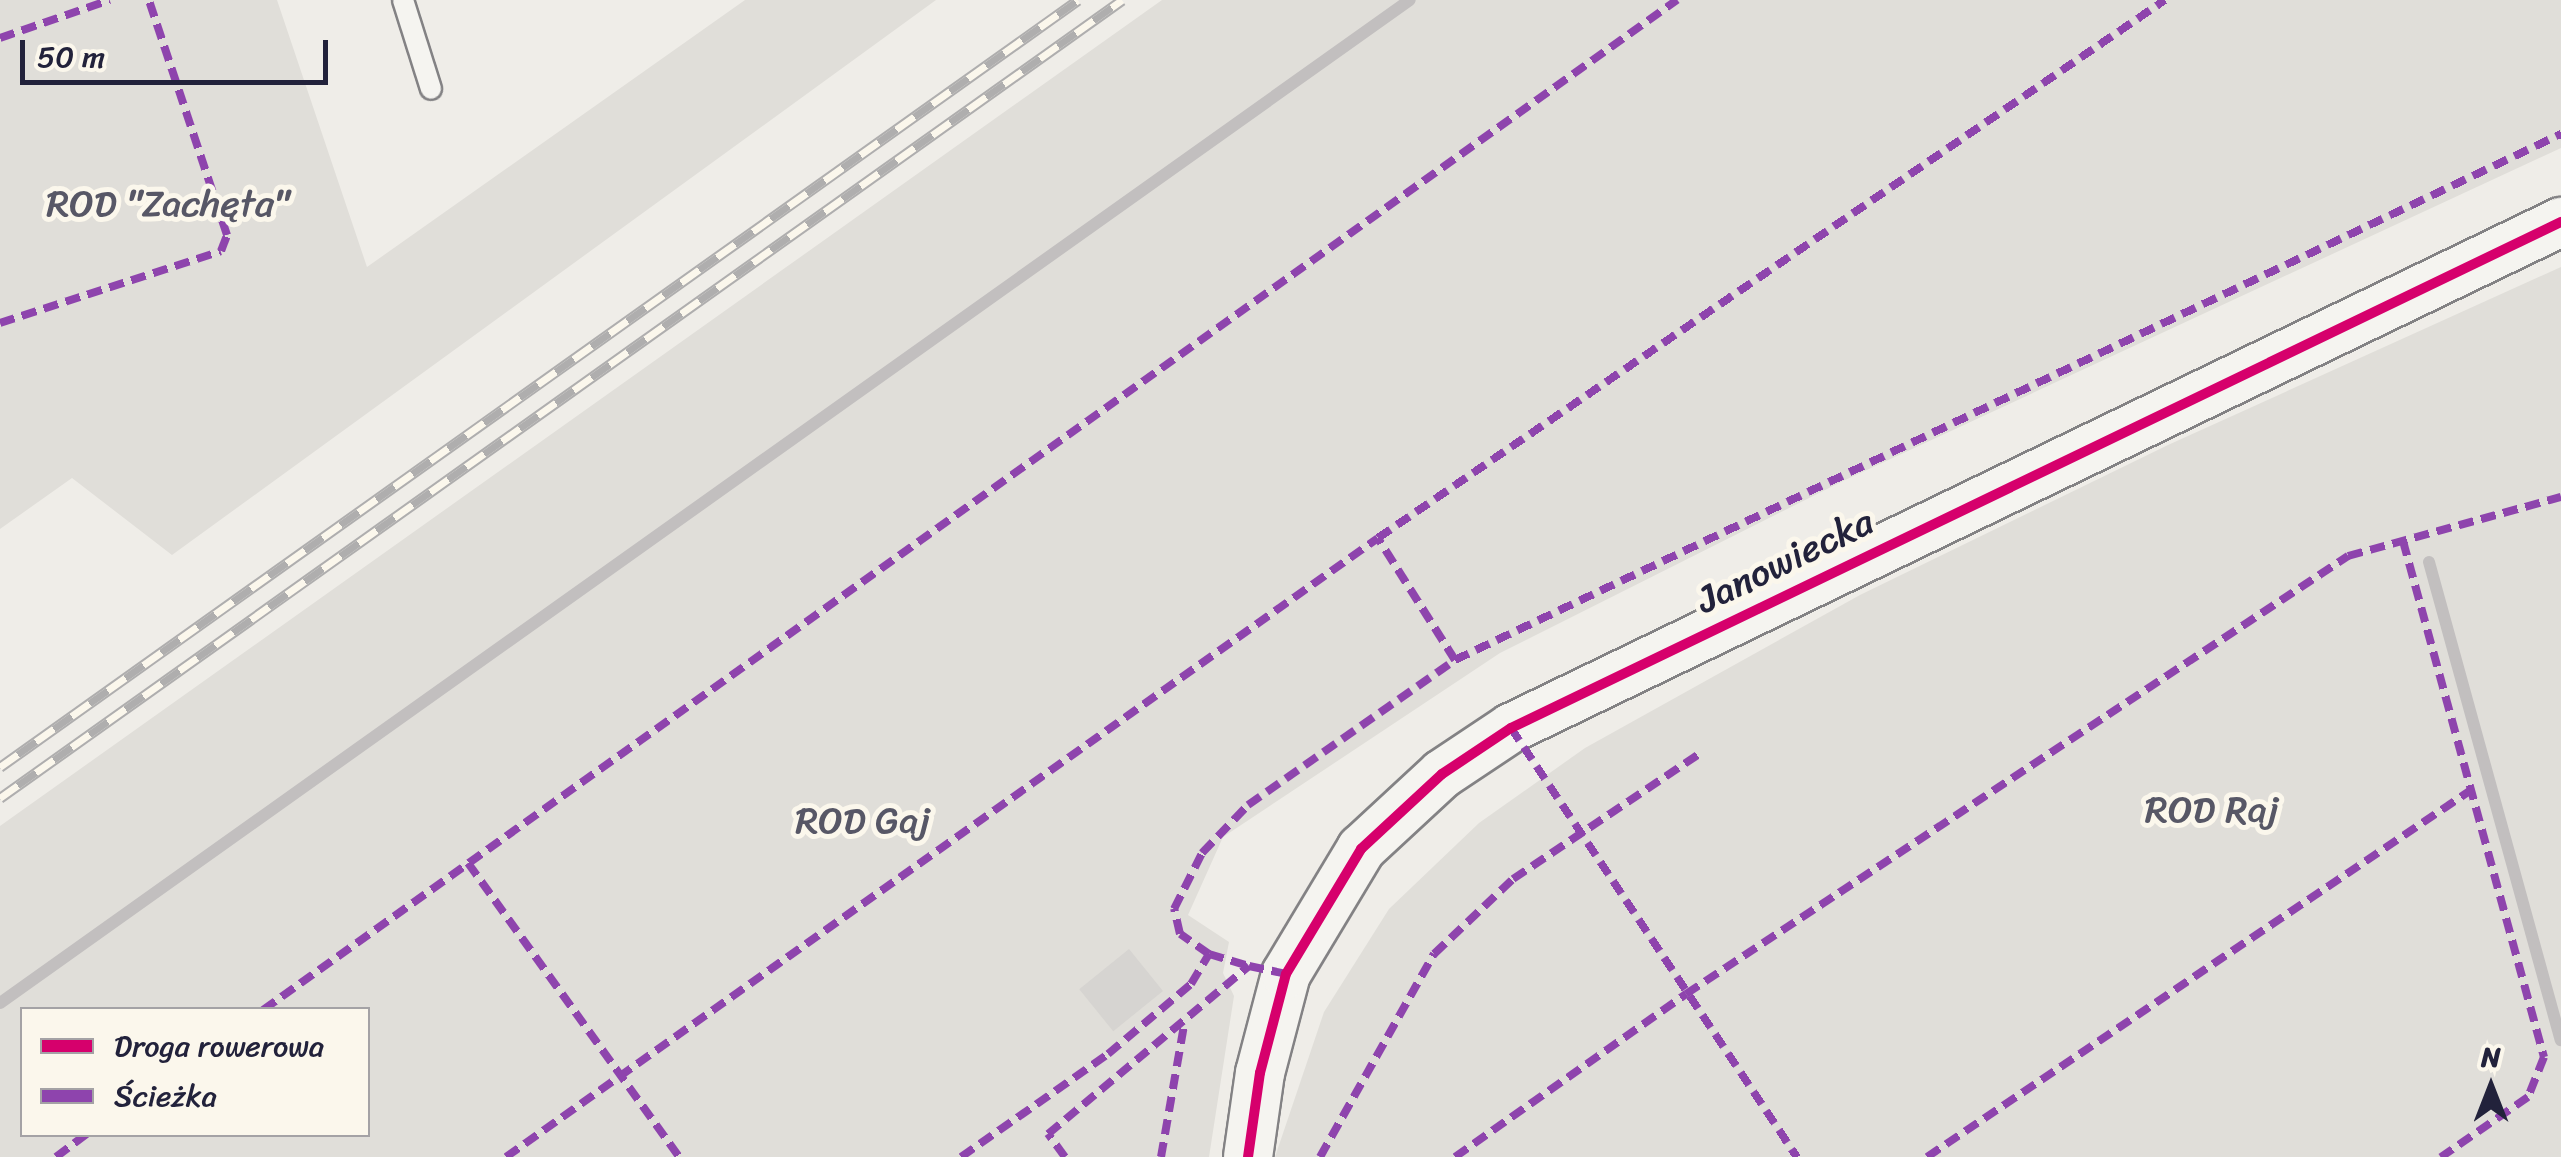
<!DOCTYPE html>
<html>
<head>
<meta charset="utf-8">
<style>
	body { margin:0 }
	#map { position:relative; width:2561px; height:1157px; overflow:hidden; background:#efede8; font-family:Sriracha,sans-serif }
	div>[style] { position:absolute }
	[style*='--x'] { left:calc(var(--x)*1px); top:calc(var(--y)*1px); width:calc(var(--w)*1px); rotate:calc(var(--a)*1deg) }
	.green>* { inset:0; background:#e0ded9 }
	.stream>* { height:12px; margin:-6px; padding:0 6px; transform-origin:6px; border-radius:6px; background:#c2bfbf }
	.building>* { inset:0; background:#d6d4d1; transform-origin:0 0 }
	.roads { filter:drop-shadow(2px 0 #838284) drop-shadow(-2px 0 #838284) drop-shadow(0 2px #838284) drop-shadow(0 -2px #838284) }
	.service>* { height:20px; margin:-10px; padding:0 10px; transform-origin:10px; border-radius:10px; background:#f5f4f0 }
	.tertiary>* { height:48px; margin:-24px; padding:0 24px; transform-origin:24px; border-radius:24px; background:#f5f4f0 }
	.rail>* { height:11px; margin-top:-5.5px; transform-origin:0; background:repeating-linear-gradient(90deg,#fbf7ec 0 22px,#afaeae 0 44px); box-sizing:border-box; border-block:2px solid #afaeae }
	.quiet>* { height:8px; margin-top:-4px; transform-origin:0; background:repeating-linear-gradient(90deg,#8e44ad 0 15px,transparent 0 23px) }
	.cycleway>* { height:10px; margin:-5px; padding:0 5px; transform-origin:5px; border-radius:5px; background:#d6006c }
	span { translate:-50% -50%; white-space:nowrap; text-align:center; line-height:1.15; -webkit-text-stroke:10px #fbf7ec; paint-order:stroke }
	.park-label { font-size:38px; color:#575766 }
	.street-label { font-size:38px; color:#22223b }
	.legend { position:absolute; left:20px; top:1007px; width:350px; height:130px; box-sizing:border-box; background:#fbf7ec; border:2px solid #a4a2a5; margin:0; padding:12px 18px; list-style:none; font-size:30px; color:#22223b }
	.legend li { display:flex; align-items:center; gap:20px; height:50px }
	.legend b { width:50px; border:2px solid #a4a2a5 }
	.north { position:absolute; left:2441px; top:1037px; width:100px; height:100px; -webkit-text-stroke:8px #fbf7ec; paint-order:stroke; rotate:0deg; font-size:28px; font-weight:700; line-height:40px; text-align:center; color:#22223b }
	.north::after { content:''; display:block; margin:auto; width:35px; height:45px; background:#22223b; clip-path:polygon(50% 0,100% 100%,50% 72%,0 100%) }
	.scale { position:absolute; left:20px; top:40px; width:308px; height:45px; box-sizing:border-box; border:5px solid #22223b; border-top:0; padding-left:12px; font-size:30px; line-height:35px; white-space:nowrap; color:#22223b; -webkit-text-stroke:8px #fbf7ec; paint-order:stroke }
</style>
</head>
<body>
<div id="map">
	<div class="green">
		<i style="clip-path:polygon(0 0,277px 0,367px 267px,745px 0,936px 0,172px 555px,72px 478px,0 529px)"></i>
		<i style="clip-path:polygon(evenodd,1162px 0,2561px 0,2561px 148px,1843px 481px,1500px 653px,1223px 837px,1188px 915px,1229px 942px,1223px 973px,1234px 996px,1209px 1157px,0 1157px,0 826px,1162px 0,22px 1010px,368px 1010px,368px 1134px,22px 1134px,22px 1010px)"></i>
		<i style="clip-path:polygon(2561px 267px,2561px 1157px,1275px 1157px,1324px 1012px,1389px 909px,1479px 823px,1585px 748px,1860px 595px,2168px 445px)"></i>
	</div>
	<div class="stream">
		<i style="--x:2429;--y:562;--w:496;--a:74.6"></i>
		<i style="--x:0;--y:1003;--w:1730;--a:-35.43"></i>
	</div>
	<div class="building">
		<i style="left:1129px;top:949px;width:54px;height:64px;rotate:51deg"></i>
	</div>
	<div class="roads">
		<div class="service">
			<i style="--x:403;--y:0;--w:93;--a:72.5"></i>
		</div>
		<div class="tertiary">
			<i style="--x:1248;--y:1157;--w:85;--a:-81.9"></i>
			<i style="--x:1260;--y:1073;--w:102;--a:-75.3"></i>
			<i style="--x:1286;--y:974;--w:146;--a:-59"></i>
			<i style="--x:1361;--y:849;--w:110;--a:-42.8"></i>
			<i style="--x:1442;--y:774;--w:83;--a:-33.7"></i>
			<i style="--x:1511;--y:728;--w:1166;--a:-25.73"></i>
		</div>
	</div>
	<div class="rail">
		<i style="--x:0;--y:767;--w:1323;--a:-35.43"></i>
		<i style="--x:0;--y:798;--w:1377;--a:-35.42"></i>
	</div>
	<div class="quiet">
		<i style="--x:0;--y:38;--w:116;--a:-19.1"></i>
		<i style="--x:0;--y:323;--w:232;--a:-18"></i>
		<i style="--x:221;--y:251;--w:17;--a:-69"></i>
		<i style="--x:227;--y:235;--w:248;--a:-108.4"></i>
		<i style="--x:2403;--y:541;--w:535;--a:74.72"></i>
		<i style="--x:2544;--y:1057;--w:43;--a:111.8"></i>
		<i style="--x:2528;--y:1097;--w:106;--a:145.4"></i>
		<i style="--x:1455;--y:660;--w:144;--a:-122.3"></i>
		<i style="--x:1378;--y:538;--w:953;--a:-34.36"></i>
		<i style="--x:1511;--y:728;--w:516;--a:56.31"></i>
		<i style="--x:468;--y:863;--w:362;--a:54.3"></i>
		<i style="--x:1209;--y:954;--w:35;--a:-145"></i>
		<i style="--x:1180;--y:934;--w:26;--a:-103"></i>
		<i style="--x:1174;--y:909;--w:63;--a:-63.4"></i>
		<i style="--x:1202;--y:853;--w:66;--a:-46.2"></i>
		<i style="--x:1248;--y:805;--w:253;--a:-35"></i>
		<i style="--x:1455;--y:660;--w:1225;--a:-25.44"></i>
		<i style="--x:263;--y:1010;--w:1738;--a:-35.54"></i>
		<i style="--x:56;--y:1157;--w:39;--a:-37"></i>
		<i style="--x:506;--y:1157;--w:1069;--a:-35.37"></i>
		<i style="--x:961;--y:1157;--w:179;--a:-35"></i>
		<i style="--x:1108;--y:1054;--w:109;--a:-40.1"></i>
		<i style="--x:1191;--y:984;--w:35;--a:-59"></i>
		<i style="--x:1209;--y:954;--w:42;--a:16.7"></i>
		<i style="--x:1065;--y:1157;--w:29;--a:-126"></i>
		<i style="--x:1048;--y:1134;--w:262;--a:-39.9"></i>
		<i style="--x:1249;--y:966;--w:38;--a:12"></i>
		<i style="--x:1161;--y:1157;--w:134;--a:-80.1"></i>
		<i style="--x:1320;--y:1157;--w:233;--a:-60.7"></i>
		<i style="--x:1434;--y:954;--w:109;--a:-43.5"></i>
		<i style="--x:1513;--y:879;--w:224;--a:-33.9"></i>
		<i style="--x:1455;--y:1157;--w:283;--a:-35.2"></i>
		<i style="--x:1686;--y:994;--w:794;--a:-33.49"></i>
		<i style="--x:2348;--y:556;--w:221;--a:-15.5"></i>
		<i style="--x:1927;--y:1157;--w:656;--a:-34"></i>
	</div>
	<div class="cycleway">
		<i style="--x:1248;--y:1157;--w:85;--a:-81.9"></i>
		<i style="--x:1260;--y:1073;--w:102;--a:-75.3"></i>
		<i style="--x:1286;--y:974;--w:146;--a:-59"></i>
		<i style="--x:1361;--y:849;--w:110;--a:-42.8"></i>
		<i style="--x:1442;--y:774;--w:83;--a:-33.7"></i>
		<i style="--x:1511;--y:728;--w:1166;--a:-25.73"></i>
	</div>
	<div class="park-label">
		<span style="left:168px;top:204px">ROD "Zachęta"</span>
		<span style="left:2212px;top:810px">ROD Raj</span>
		<span style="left:863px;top:821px">ROD Gaj</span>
	</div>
	<div class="street-label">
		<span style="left:1785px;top:561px;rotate:-26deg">Janowiecka</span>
	</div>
	<ul class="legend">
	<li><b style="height:12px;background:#d6006c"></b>Droga rowerowa</li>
	<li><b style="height:12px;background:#8e44ad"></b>Ścieżka</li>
	</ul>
	<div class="north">N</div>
	<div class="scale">50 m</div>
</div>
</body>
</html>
